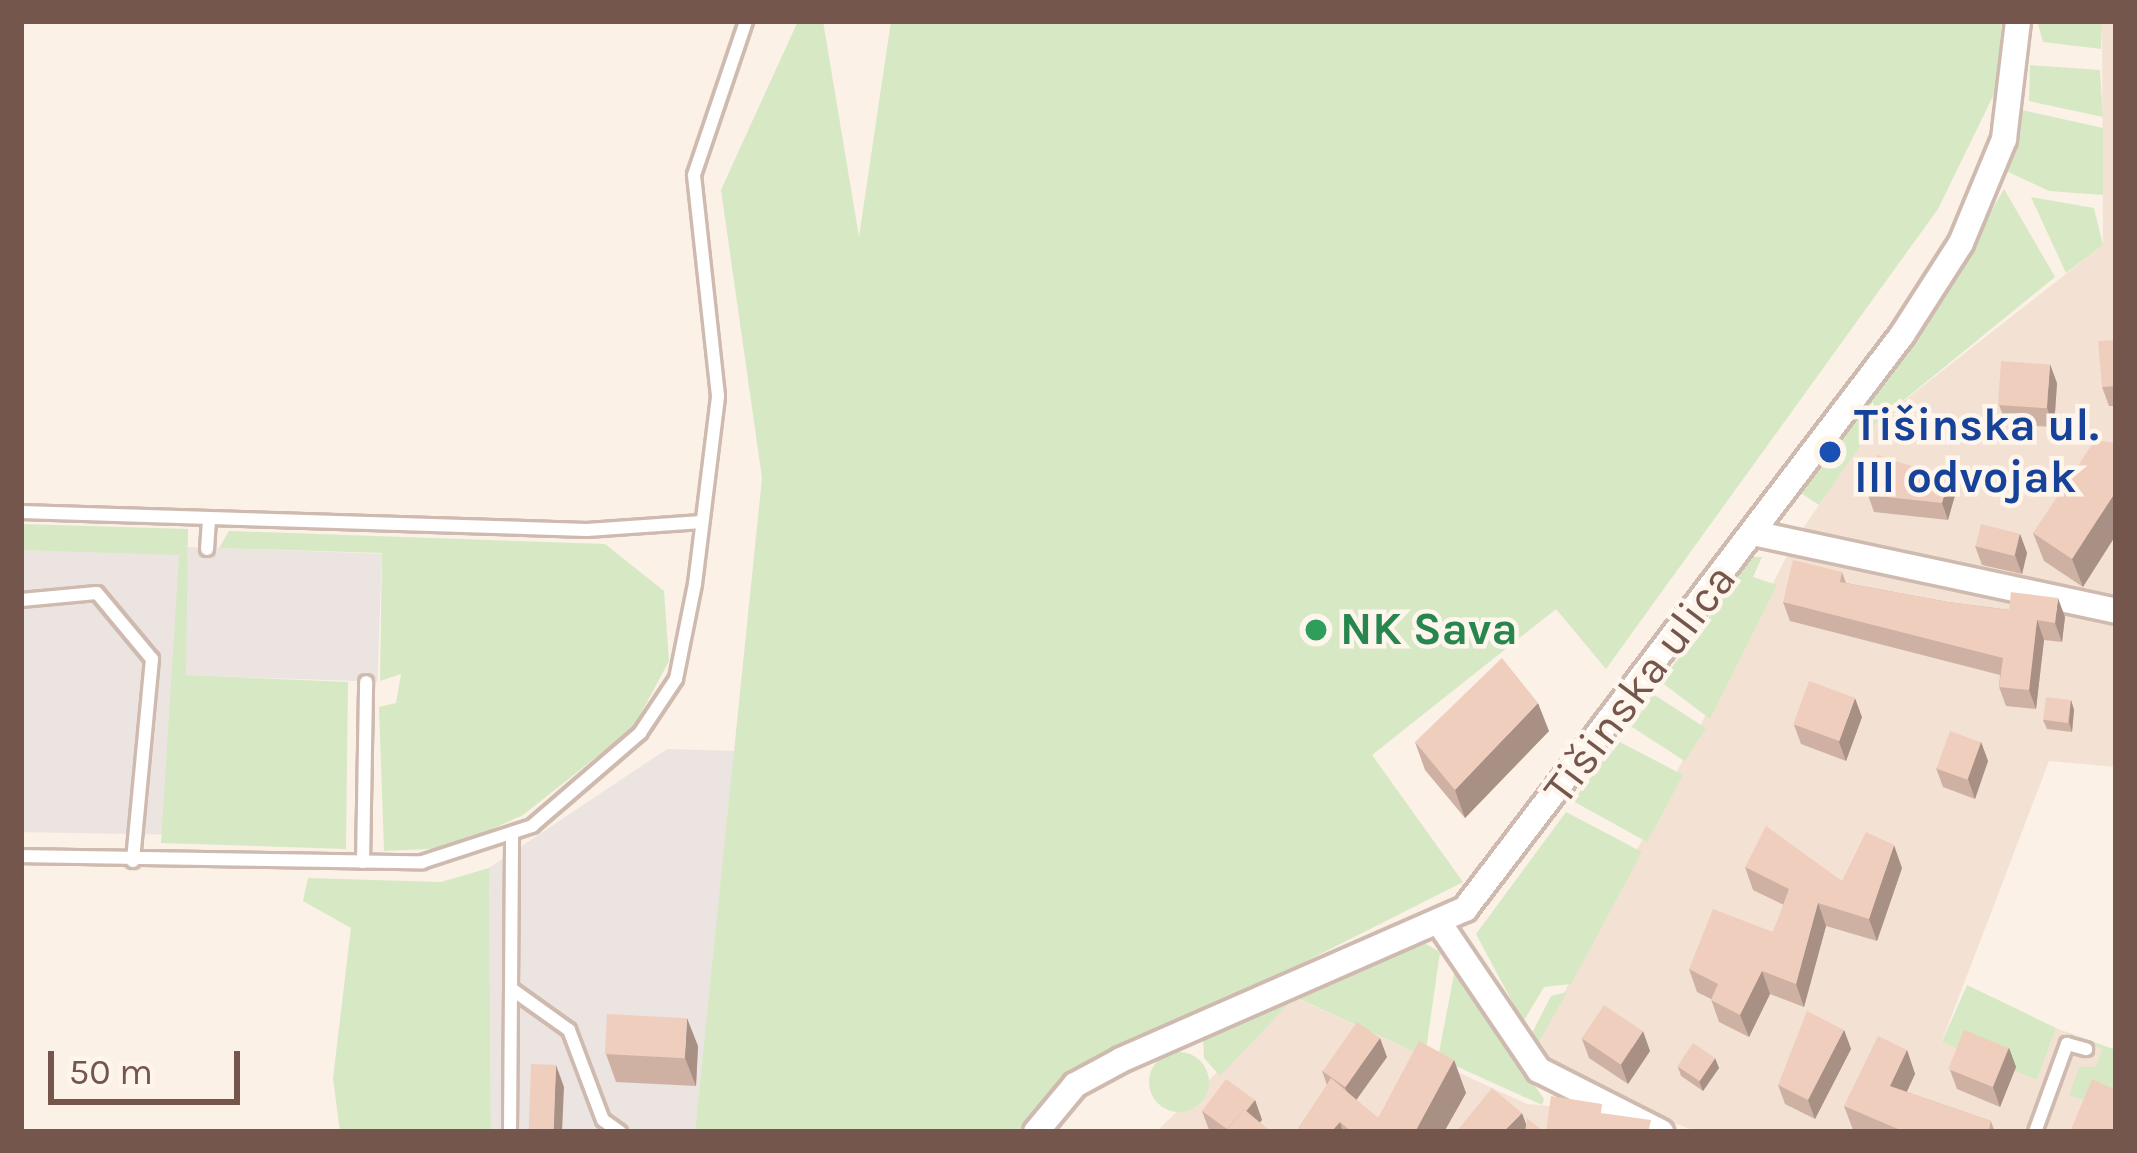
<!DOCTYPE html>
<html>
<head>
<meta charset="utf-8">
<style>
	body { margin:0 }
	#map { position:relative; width:2137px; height:1153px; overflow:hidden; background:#fbf1e6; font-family:Karla,sans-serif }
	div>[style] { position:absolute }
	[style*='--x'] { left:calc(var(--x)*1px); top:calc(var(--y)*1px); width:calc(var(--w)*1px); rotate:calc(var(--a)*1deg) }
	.residential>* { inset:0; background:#f3e2d4 }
	.industrial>* { inset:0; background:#ece4e0; transform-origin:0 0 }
	.green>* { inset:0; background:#d7e8c5; transform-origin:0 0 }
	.round { border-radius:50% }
	.roads { filter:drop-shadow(3px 0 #cfbaaf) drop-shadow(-3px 0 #cfbaaf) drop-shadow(0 3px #cfbaaf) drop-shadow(0 -3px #cfbaaf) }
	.service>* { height:12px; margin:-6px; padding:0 6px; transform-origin:6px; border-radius:6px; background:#fff }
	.minor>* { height:24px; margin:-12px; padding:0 12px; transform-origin:12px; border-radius:12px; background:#fff }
	.wall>* { inset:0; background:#ceb1a3 }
	.shaded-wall>* { inset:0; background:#a89085 }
	.building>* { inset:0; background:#f0cebe; transform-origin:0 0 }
	.dots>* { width:33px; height:33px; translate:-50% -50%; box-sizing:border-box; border:6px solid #fef5ec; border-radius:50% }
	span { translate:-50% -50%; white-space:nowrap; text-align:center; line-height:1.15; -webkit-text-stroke:9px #fef5ec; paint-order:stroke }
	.transit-label { font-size:45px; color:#164399; font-weight:700 }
	.left { translate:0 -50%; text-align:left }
	.leisure-label { font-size:45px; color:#27864d; font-weight:700 }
	.street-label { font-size:45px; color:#74564c }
	.frame { position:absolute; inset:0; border:24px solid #74564c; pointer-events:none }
	.scale { position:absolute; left:48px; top:1051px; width:192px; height:54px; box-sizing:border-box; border:6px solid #74564c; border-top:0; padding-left:15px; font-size:36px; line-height:42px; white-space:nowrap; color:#74564c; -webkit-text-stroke:9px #fef5ec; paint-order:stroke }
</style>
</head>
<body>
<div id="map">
	<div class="residential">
		<i style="clip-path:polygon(2102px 21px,2116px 21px,2116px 767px,2049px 761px,1942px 1041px,2037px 1080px,2056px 1028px,2116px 1054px,2116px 1132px,1698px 1132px,1566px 1081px,1535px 1050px,1796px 538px,1877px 422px,2103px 245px)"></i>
		<i style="clip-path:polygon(1294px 997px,1527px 1104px,1583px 1109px,1644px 1132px,1156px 1132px)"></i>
	</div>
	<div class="industrial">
		<i style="left:188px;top:547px;width:194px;height:128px;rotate:2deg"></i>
		<i style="left:21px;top:550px;width:158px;height:282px;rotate:1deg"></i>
		<i style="clip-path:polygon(667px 749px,737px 751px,695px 1132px,491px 1132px,489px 868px)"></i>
	</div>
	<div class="green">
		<i style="clip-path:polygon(798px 21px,823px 21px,859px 237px,891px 21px,2002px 21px,1996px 90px,1938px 209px,1606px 669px,1556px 609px,1372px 755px,1463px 882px,1065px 1083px,1026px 1132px,695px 1132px,762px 478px,721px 190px)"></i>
		<i style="clip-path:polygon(2037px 21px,2102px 21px,2101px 49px,2043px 42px)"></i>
		<i style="clip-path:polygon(2030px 65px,2100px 70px,2103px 117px,2029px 101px)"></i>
		<i style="clip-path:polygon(2022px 110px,2103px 128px,2103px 195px,2049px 191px,2004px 170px)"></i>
		<i style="clip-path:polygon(2004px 189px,2055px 277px,1877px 422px,1819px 505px,1801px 493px,1927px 322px)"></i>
		<i style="clip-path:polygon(2031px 197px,2094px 208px,2103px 245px,2066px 273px)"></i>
		<i style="clip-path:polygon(21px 524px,188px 529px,186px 675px,348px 682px,346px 849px,161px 843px,179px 555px,21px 550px)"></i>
		<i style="clip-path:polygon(229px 531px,605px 544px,664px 591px,669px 661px,633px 728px,523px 815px,450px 848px,384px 851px,379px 707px,396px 703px,401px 674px,380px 681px,382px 553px,219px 548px)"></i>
		<i style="clip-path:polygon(1753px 557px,1762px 557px,1753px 577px,1777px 585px,1710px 719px,1661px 682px)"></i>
		<i style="left:1653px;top:694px;width:63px;height:39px;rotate:33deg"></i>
		<i style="clip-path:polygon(1618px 741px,1683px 775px,1647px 842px,1573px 801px)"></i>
		<i style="clip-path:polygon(1566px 812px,1642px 852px,1571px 984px,1544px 987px,1523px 1022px,1476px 934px)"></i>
		<i style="clip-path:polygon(489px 868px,491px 1132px,340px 1132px,333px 1078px,351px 928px,303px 901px,308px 878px,441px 882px)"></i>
		<i style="clip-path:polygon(1426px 944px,1440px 952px,1425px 1057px,1295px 997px,1220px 1076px,1204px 1058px,1203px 1037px,1406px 947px)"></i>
		<i style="clip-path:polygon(1455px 969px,1544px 1099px,1542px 1105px,1438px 1058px)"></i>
		<i style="clip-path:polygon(1967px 985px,2056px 1028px,2037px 1080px,1942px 1042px)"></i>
		<i style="clip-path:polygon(1567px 992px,1538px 1044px,1531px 1035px,1551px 996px)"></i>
		<i style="clip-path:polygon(2061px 1030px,2116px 1050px,2116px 1110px,2069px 1095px,2079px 1067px,2096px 1067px,2102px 1049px)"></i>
		<i class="round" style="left:1149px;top:1052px;width:60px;height:60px"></i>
	</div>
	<div class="roads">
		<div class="service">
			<i style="--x:21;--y:512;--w:566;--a:1.82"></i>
			<i style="--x:587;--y:530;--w:115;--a:-4"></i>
			<i style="--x:207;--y:549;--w:31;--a:-86"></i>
			<i style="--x:21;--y:600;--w:76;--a:-5.3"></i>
			<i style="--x:97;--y:593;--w:86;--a:50.2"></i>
			<i style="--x:152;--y:659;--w:203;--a:95.4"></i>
			<i style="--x:21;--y:856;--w:401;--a:0.9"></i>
			<i style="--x:422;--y:862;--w:116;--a:-18.1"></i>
			<i style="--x:532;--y:826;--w:143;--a:-40.7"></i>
			<i style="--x:640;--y:733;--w:65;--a:-56.3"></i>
			<i style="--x:676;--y:679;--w:97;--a:-78.7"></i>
			<i style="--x:695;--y:584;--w:189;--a:-83"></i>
			<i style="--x:718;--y:396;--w:222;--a:-96.2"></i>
			<i style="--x:694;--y:175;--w:163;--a:-71.3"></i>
			<i style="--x:363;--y:862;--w:180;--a:-89"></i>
			<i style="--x:513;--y:990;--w:69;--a:35.5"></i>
			<i style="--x:569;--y:1030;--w:96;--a:69.3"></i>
			<i style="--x:603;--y:1120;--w:21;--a:35"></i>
			<i style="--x:510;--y:1132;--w:296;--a:-89.6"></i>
			<i style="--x:2035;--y:1132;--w:94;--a:-70"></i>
			<i style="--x:2067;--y:1044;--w:20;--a:15"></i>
		</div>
		<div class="minor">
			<i style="--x:1753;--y:533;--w:371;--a:12.1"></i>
			<i style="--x:1442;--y:927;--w:173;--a:55.9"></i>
			<i style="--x:1539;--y:1070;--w:137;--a:26.9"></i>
			<i style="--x:1036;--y:1132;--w:61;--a:-50.3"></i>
			<i style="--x:1075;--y:1085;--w:52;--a:-28.5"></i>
			<i style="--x:1121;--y:1060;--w:376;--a:-23.7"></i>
			<i style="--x:1465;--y:909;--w:721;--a:-52.72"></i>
			<i style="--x:1902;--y:335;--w:109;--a:-57.3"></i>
			<i style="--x:1961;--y:243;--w:113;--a:-67.5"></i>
			<i style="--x:2004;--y:139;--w:119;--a:-83.2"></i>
		</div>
	</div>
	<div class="wall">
		<i style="clip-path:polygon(2116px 340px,2116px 406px,2109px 406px,2102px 387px)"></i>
		<i style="clip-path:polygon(2057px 383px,2054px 427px,2006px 424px,1999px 405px)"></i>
		<i style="clip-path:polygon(2116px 443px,2083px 587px,2044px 561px,2033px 533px)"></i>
		<i style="clip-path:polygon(1868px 495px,1955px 495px,1948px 520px,1874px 512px)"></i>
		<i style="clip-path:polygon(2020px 534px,2027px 553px,2022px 574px,1982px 565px,1975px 546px)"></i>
		<i style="clip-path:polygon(1842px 572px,1846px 583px,1948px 602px,2065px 617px,2062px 642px,2044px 640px,2036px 709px,2006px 706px,1999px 687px,2000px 675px,1790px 621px,1783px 602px)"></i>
		<i style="clip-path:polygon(2071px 700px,2074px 710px,2072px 732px,2047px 729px,2043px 720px)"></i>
		<i style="clip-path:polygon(1862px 717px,1846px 761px,1801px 744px,1794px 725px)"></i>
		<i style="clip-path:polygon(1549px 731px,1465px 818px,1425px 770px,1415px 742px)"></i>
		<i style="clip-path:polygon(1981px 742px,1988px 761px,1975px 799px,1943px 787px,1936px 768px)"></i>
		<i style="clip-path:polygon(1745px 867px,1842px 881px,1902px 868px,1877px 941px,1826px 926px,1804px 1007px,1770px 994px,1749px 1037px,1719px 1022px,1711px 999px,1697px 992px,1689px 969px,1773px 932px,1784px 905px,1753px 890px)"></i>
		<i style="clip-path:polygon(1844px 1030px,1851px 1049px,1815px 1119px,1785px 1104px,1778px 1085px)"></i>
		<i style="clip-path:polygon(1582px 1039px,1650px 1051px,1628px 1084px,1589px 1058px)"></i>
		<i style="clip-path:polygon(698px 1046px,696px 1086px,616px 1082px,606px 1054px)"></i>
		<i style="clip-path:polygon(2009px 1048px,2016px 1067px,2000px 1107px,1957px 1089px,1950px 1070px)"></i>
		<i style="clip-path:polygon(1907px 1050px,1915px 1074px,1907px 1092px,1991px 1121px,1995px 1132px,1857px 1132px,1853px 1130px,1844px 1106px)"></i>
		<i style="clip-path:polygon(1387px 1057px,1356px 1100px,1378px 1118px,1454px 1060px,1466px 1093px,1444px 1132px,1296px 1132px,1327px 1085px,1322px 1071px)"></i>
		<i style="clip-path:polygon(1715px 1058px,1719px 1068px,1703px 1091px,1681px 1076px,1678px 1067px)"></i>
		<i style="clip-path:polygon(1255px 1100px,1262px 1120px,1259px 1122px,1271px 1132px,1212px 1132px,1209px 1130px,1202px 1111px)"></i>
	</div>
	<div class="shaded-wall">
		<i style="clip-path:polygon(2050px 364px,2057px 383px,2054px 427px,2047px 408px)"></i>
		<i style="clip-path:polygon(1949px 478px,1955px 495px,1948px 520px,1942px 503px)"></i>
		<i style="clip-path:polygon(2116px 491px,2116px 535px,2083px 587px,2072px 559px)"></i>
		<i style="clip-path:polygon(2020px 534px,2027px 553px,2022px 574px,2015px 555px)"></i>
		<i style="clip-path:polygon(2058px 598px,2065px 617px,2062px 642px,2055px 623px)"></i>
		<i style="clip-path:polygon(2037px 620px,2044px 640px,2036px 709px,2029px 690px)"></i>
		<i style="clip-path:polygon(1855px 698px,1862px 717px,1846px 761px,1839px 742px)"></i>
		<i style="clip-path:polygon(2071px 700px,2074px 710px,2072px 732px,2069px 722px)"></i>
		<i style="clip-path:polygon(1538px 703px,1549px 731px,1465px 818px,1455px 790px)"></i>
		<i style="clip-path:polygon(1981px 742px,1988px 761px,1975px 799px,1968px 779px)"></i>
		<i style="clip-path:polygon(1894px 845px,1902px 868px,1877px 941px,1869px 919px)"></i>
		<i style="clip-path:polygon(1818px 903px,1826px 926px,1804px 1007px,1796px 984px)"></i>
		<i style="clip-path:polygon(1762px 971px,1770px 994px,1749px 1037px,1740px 1015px)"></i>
		<i style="clip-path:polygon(687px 1018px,698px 1046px,696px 1086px,685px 1058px)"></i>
		<i style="clip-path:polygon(1844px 1030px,1851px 1049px,1815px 1119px,1808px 1100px)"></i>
		<i style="clip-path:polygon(1643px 1031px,1650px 1051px,1628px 1084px,1621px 1065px)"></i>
		<i style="clip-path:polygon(1380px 1038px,1387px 1057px,1352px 1106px,1345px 1087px)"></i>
		<i style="clip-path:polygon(2009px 1048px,2016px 1067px,2000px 1107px,1993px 1087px)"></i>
		<i style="clip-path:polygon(1907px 1050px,1915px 1074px,1898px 1110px,1890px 1086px)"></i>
		<i style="clip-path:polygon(1715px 1058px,1719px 1068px,1703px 1091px,1699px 1081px)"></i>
		<i style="clip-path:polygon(1454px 1060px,1466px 1093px,1444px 1132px,1415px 1132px)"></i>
		<i style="clip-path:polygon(556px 1065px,564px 1087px,562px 1132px,553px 1132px)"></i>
		<i style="clip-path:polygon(1255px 1100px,1262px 1120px,1252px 1132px,1231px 1132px)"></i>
		<i style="clip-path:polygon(1522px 1113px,1529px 1132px,1503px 1132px)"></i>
		<i style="clip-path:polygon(1340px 1122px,1343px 1132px,1331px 1132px)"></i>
	</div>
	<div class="building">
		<i style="clip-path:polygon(2116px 340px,2116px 386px,2102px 387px,2098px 341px)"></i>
		<i style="left:2001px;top:361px;width:49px;height:44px;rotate:4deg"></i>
		<i style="clip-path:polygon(2095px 440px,2116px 443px,2116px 491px,2072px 559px,2033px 533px)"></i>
		<i style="clip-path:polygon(1877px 455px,1949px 478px,1942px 503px,1868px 495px)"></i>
		<i style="left:1981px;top:524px;width:40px;height:23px;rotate:14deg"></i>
		<i style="clip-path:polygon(1793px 560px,1842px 572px,1840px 582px,1948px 602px,2009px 610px,2011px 592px,2058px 598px,2055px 623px,2037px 620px,2029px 690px,1999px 687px,2003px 658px,1783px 602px)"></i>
		<i style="clip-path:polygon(1502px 658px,1538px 703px,1455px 790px,1415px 742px)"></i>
		<i style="left:1809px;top:681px;width:49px;height:46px;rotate:20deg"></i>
		<i style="left:2046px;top:697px;width:25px;height:23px;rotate:7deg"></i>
		<i style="left:1950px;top:731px;width:33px;height:40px;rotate:20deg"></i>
		<i style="clip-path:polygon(1766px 826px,1842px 881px,1866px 832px,1894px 845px,1869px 919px,1818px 903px,1796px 984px,1762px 971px,1740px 1015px,1711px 1000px,1718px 984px,1689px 969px,1713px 909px,1773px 932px,1789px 889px,1745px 867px)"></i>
		<i style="left:1604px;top:1005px;width:47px;height:40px;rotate:34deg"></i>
		<i style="clip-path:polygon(1807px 1011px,1844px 1030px,1808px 1100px,1778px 1085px)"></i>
		<i style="left:607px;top:1014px;width:80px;height:40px;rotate:3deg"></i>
		<i style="left:1357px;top:1022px;width:28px;height:60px;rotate:35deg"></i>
		<i style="left:1964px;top:1030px;width:48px;height:42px;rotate:22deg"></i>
		<i style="clip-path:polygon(1878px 1036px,1907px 1050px,1890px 1086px,1991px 1121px,1988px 1132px,1905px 1132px,1844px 1106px)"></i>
		<i style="clip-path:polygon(1419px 1041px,1454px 1060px,1415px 1132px,1352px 1132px,1340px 1122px,1331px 1132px,1296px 1132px,1331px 1078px,1378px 1118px)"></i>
		<i style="left:1693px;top:1043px;width:27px;height:28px;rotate:34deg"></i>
		<i style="left:531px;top:1064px;width:25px;height:68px;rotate:2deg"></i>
		<i style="clip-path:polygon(1226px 1079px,1255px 1100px,1246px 1111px,1244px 1109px,1227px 1129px,1202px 1111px)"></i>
		<i style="clip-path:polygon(2092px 1079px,2116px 1090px,2116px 1132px,2070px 1132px)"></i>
		<i style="clip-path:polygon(1492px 1088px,1522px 1113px,1503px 1132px,1456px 1132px)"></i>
		<i style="clip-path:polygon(1551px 1096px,1602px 1104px,1601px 1113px,1651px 1120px,1649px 1129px,1666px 1132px,1546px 1132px)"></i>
		<i style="clip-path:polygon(1244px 1109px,1271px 1132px,1225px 1132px)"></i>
		<i style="clip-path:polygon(1527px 1118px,1544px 1132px,1525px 1132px)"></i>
	</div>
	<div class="dots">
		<i style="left:1830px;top:452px;background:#1a4fb4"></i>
		<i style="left:1316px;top:630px;background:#2e9e5b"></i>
	</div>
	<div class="transit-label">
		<span class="left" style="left:1854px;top:452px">Tišinska ul.<br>III odvojak</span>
	</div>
	<div class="leisure-label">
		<span class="left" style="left:1340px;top:630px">NK Sava</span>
	</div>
	<div class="street-label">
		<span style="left:1640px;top:684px;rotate:-53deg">Tišinska ulica</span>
	</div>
	<div class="frame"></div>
	<div class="scale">50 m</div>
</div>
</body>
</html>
